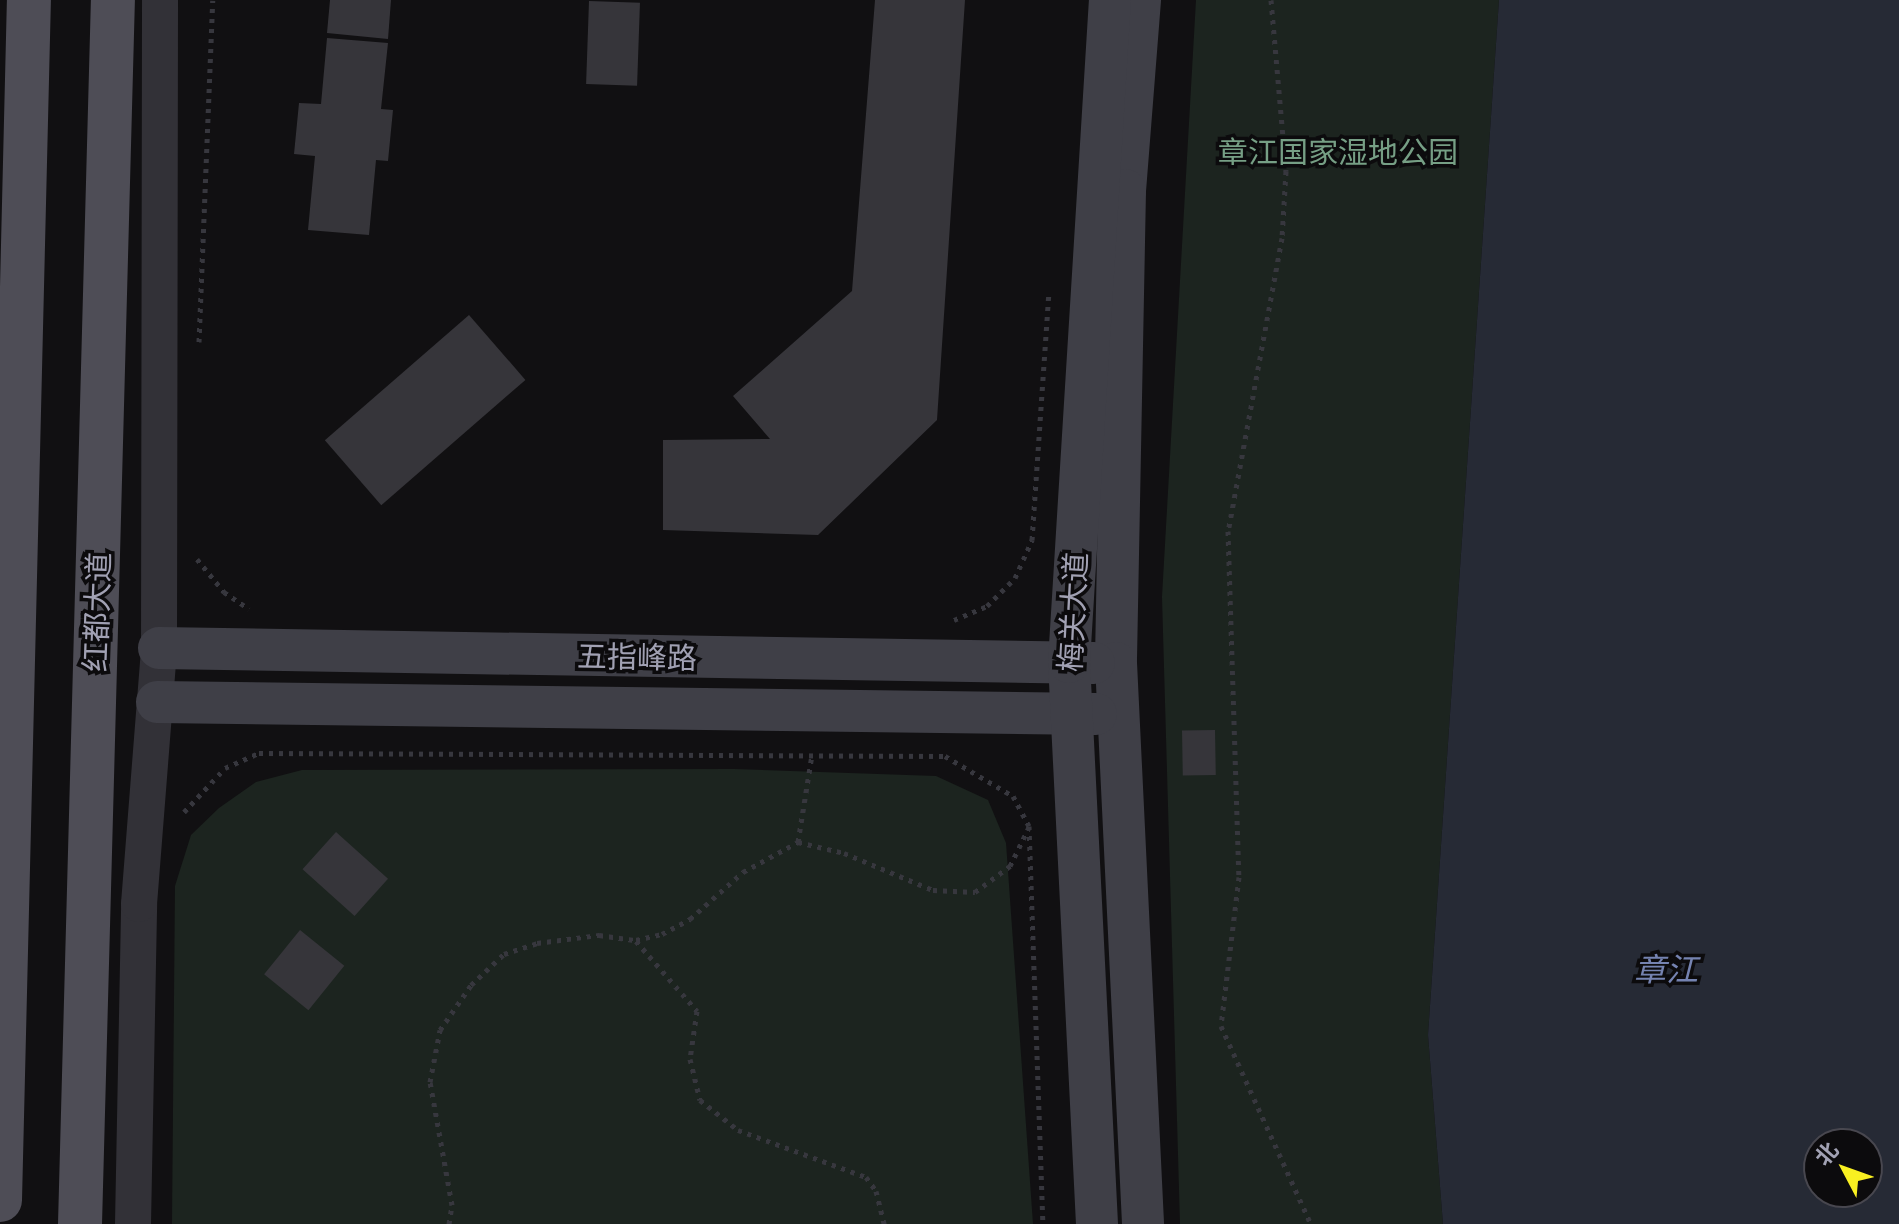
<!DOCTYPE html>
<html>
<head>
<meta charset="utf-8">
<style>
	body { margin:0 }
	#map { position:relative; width:1899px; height:1224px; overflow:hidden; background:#111012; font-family:Commissioner,"Noto Sans SC",sans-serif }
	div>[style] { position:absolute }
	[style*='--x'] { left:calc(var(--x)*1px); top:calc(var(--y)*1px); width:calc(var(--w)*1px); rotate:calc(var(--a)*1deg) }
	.green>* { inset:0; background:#1c241f }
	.water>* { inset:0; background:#262a35 }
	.building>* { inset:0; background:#36353a; transform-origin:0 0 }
	.path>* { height:5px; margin-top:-2.5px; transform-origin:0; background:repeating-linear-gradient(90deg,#37373e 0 4px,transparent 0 10px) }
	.tertiary>* { height:36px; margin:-18px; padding:0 18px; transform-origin:18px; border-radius:18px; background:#323137 }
	.secondary>* { height:42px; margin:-21px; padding:0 21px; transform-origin:21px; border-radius:21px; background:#3f3f47 }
	.primary>* { height:44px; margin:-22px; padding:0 22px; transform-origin:22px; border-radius:22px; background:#4e4d56 }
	span { translate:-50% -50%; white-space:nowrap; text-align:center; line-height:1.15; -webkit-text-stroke:7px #0c0b0d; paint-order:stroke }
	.park-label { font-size:30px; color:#769f85 }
	.street-label { font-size:30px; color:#a1a1b3 }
	.water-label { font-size:32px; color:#7583b1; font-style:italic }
	.north { position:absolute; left:1803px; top:1128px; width:80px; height:80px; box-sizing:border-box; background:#0c0b0d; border:2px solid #48474f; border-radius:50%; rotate:311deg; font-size:22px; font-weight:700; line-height:32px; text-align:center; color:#a1a1b3 }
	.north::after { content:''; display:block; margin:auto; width:28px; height:36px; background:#f9f021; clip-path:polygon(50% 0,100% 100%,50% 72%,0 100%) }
</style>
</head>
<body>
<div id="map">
	<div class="green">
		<i style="clip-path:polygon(1196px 0,1499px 0,1428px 1035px,1443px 1224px,1180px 1224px,1162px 597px)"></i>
		<i style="clip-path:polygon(734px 769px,936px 776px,988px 800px,1006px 843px,1033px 1224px,172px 1224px,175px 886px,191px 835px,219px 808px,256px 782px,302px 770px)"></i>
	</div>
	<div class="water">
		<i style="clip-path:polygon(evenodd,1499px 0,1899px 0,1899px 1224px,1443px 1224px,1428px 1035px,1499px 0,1819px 1144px,1867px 1144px,1867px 1192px,1819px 1192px,1819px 1144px)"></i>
	</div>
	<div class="building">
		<i style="clip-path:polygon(330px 0,391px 0,388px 39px,327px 33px)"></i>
		<i style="clip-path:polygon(875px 0,965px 0,937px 420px,818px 535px,663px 530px,663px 440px,770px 439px,733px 396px,852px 291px)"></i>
		<i style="left:589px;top:1px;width:51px;height:83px;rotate:2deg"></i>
		<i style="clip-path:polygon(327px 38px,388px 43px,381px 109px,393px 110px,388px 161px,376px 160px,369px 235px,308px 230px,315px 156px,294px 154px,299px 103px,321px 104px)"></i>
		<i style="left:469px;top:315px;width:86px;height:191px;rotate:49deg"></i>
		<i style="left:1215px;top:730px;width:45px;height:33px;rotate:89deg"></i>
		<i style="left:336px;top:832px;width:70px;height:50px;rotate:42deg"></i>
		<i style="left:300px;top:930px;width:57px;height:57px;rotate:39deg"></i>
	</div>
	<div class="path">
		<i style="--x:1271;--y:0;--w:172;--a:85"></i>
		<i style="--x:1286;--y:171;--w:67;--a:93.4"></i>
		<i style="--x:1282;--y:238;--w:298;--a:100.4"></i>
		<i style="--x:1228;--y:531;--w:346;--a:88.2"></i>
		<i style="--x:1239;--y:877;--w:150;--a:96.9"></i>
		<i style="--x:1221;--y:1026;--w:217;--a:65.6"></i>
		<i style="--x:199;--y:342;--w:342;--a:-87.7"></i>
		<i style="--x:197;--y:559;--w:43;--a:50.7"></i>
		<i style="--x:224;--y:592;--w:30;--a:34"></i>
		<i style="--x:954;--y:620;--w:36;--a:-23"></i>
		<i style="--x:987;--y:606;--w:40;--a:-45"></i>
		<i style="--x:1015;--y:578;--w:42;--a:-65.9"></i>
		<i style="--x:1032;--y:540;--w:249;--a:-86.1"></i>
		<i style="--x:184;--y:812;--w:60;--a:-47"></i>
		<i style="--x:225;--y:768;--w:37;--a:-24"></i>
		<i style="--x:259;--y:753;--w:686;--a:0.25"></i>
		<i style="--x:945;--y:756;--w:79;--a:30.5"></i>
		<i style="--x:1013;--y:796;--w:34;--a:62"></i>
		<i style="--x:1029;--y:826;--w:398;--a:88"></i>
		<i style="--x:798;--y:842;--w:88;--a:-80.9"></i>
		<i style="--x:636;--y:941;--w:93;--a:48.9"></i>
		<i style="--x:697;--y:1011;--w:49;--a:98.3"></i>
		<i style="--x:690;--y:1059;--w:42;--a:76.3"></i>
		<i style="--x:700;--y:1100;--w:48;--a:38.3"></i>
		<i style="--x:738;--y:1130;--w:136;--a:20.2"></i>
		<i style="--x:866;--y:1177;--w:17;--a:54"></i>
		<i style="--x:876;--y:1191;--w:34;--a:76"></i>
		<i style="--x:449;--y:1224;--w:19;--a:-81"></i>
		<i style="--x:452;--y:1205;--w:125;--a:-100.1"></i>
		<i style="--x:430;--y:1082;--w:53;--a:-79.1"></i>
		<i style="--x:440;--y:1030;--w:55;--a:-55.4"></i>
		<i style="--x:471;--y:985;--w:45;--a:-43.2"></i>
		<i style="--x:504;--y:954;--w:35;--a:-18"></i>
		<i style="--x:537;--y:943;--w:63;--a:-7.4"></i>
		<i style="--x:599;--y:935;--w:37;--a:8"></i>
		<i style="--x:636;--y:940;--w:27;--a:-13"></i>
		<i style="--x:662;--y:934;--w:32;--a:-28"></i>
		<i style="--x:690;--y:919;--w:71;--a:-41.6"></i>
		<i style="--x:743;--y:872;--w:63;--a:-28.6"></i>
		<i style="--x:798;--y:842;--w:47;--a:13.4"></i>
		<i style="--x:844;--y:853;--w:96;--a:22.6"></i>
		<i style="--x:933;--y:890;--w:42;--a:2.7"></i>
		<i style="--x:975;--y:892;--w:44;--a:-36.6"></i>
		<i style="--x:1010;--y:866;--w:43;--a:-64"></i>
	</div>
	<div class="tertiary">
		<i style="--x:133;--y:1224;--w:320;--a:-88.9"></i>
		<i style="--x:139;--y:904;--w:257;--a:-85.5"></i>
		<i style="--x:159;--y:648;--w:648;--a:-89.91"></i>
	</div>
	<div class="secondary">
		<i style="--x:1140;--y:0;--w:191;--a:94.5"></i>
		<i style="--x:1125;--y:190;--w:473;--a:91.1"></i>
		<i style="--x:1116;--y:663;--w:562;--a:87.24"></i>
		<i style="--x:159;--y:648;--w:935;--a:0.92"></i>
		<i style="--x:157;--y:702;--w:939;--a:0.73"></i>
		<i style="--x:1097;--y:1224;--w:563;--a:-92.85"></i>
		<i style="--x:1069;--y:662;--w:663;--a:-86.46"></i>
	</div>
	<div class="primary">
		<i style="--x:0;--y:1200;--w:1200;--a:-88.62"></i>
		<i style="--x:80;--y:1224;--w:1224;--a:-88.46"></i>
	</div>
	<div class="park-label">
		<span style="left:1338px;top:151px">章江国家湿地公园</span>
	</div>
	<div class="street-label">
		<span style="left:96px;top:612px;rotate:-88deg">红都大道</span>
		<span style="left:1072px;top:612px;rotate:-87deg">梅关大道</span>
		<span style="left:637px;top:656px;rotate:1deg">五指峰路</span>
	</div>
	<div class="water-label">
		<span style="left:1666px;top:968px">章江</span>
	</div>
	<div class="north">北</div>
</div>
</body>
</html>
